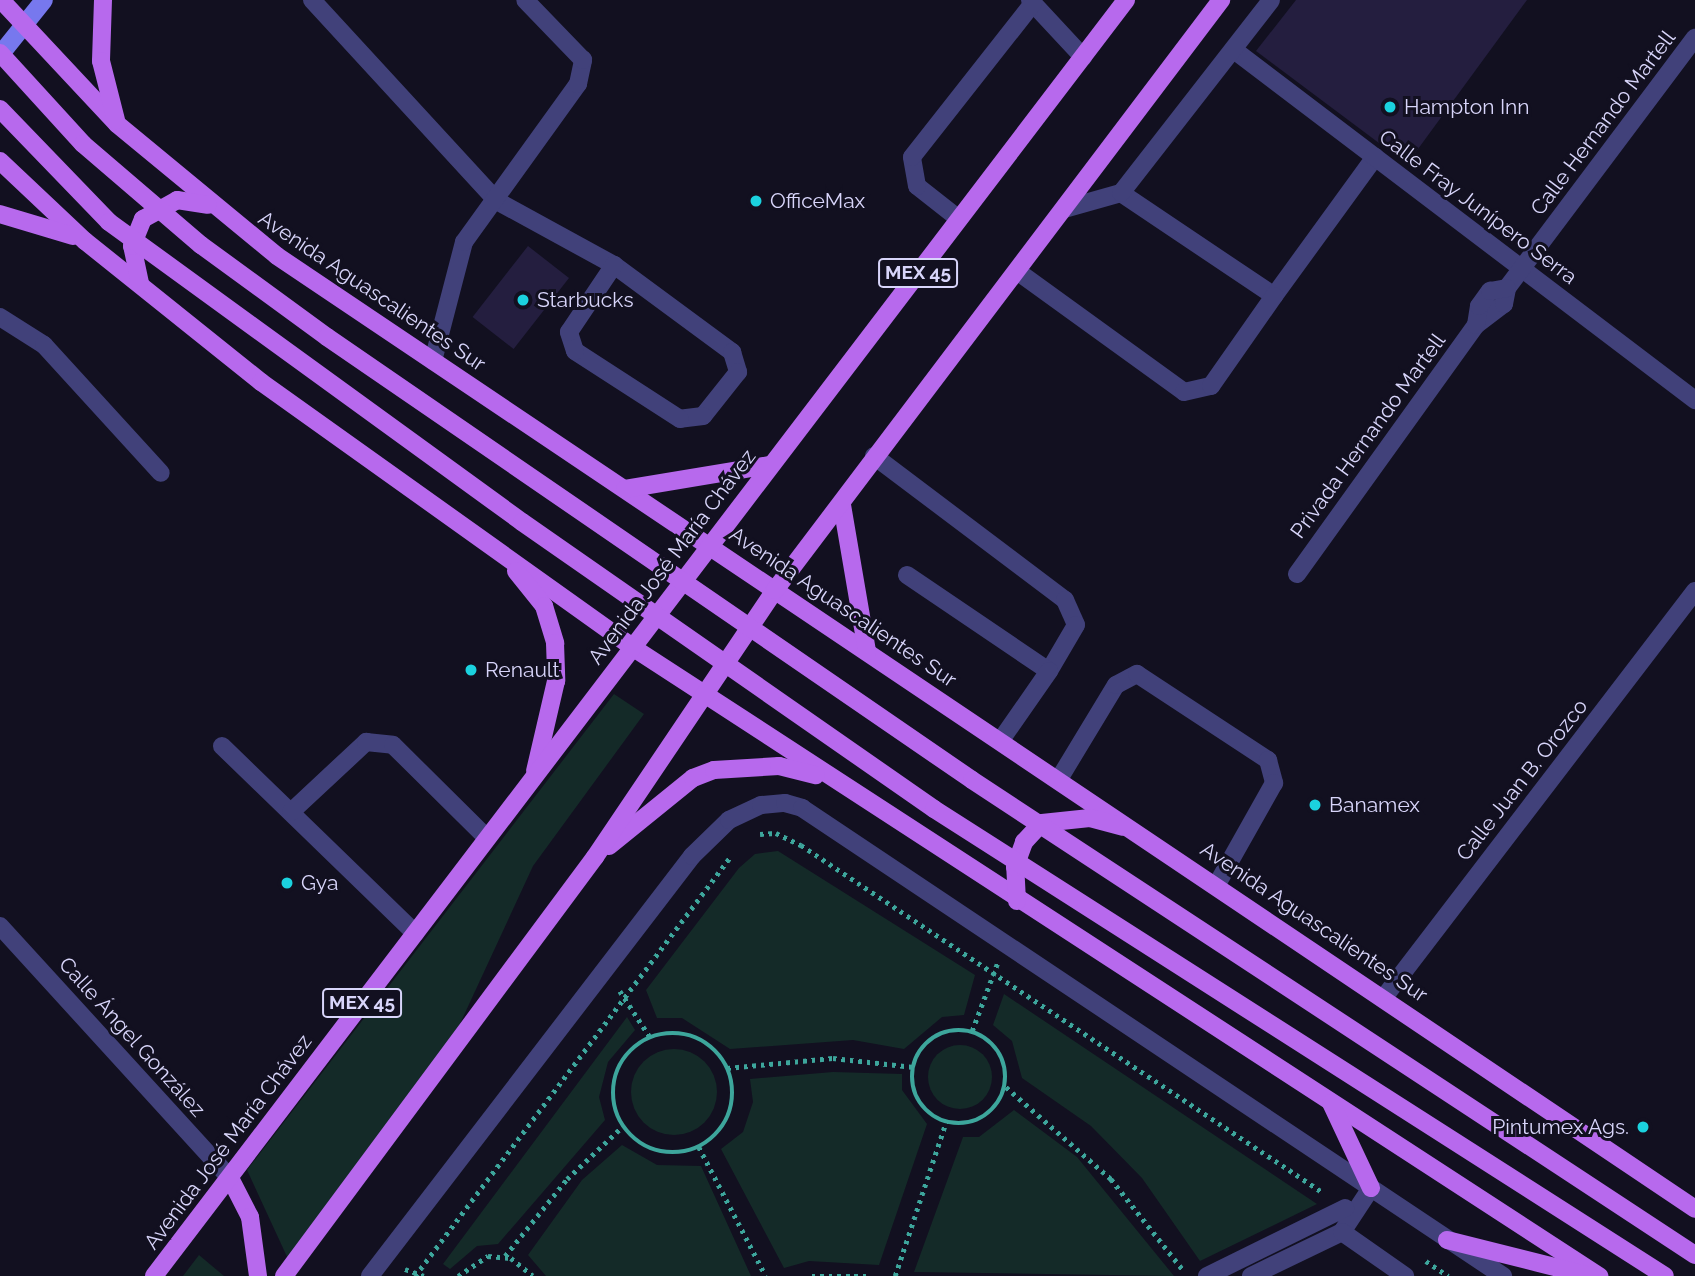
<!DOCTYPE html>
<html>
<head>
<meta charset="utf-8">
<style>
	body { margin:0 }
	#map { position:relative; width:1695px; height:1276px; overflow:hidden; background:#121020; font-family:Raleway,sans-serif }
	div>[style] { position:absolute }
	[style*='--x'] { left:calc(var(--x)*1px); top:calc(var(--y)*1px); width:calc(var(--w)*1px); rotate:calc(var(--a)*1deg) }
	.green>* { inset:0; background:#142a28 }
	.round { border-radius:50% }
	.building>* { inset:0; background:#241e3f; transform-origin:0 0 }
	.path>* { height:4.5px; margin-top:-2.25px; transform-origin:0; background:repeating-linear-gradient(90deg,#3da69c 0 3.5px,transparent 0 8.5px) }
	.path>.ring { margin:-2.25px; padding:0; box-sizing:content-box; background:none; border:4.5px solid #3da69c; border-radius:50% }
	.service>* { height:18px; margin:-9px; padding:0 9px; transform-origin:9px; border-radius:9px; background:#41417a }
	.pedestrian>* { height:18px; margin:-9px; padding:0 9px; transform-origin:9px; border-radius:9px; background:#41417a }
	.minor>* { height:18px; margin:-9px; padding:0 9px; transform-origin:9px; border-radius:9px; background:#41417a }
	.tertiary>* { height:18px; margin:-9px; padding:0 9px; transform-origin:9px; border-radius:9px; background:#41417a }
	.secondary>* { height:18px; margin:-9px; padding:0 9px; transform-origin:9px; border-radius:9px; background:#7778ee }
	.primary>* { height:18px; margin:-9px; padding:0 9px; transform-origin:9px; border-radius:9px; background:#b769ed }
	.primary-bridge>* { height:18px; margin:-9px; padding:0 9px; transform-origin:9px; border-radius:9px; background:#b769ed }
	.dots>* { width:19px; height:19px; translate:-50% -50%; box-sizing:border-box; border:4px solid #121020; border-radius:50% }
	span { translate:-50% -50%; white-space:nowrap; text-align:center; line-height:1.15; -webkit-text-stroke:6px #121020; paint-order:stroke }
	.shield-label span { padding:2px 5px; background:#121020; border:2px solid; border-radius:5px; -webkit-text-stroke-width:0 }
	.shield-label { font-size:19px; color:#d8d5fa; font-weight:700 }
	.poi-label { font-size:21px; color:#d8d5fa }
	.left { translate:0 -50%; text-align:left }
	.right { translate:-100% -50%; text-align:right }
	.street-label { font-size:21px; color:#d8d5fa }
</style>
</head>
<body>
<div id="map">
	<div class="green">
		<i style="clip-path:polygon(614px 694px,644px 714px,533px 866px,452px 1041px,289px 1261px,247px 1170px)"></i>
		<i style="clip-path:polygon(778px 851px,975px 975px,964px 1015px,942px 1017px,904px 1049px,853px 1040px,730px 1049px,682px 1018px,657px 1018px,646px 990px,739px 868px,755px 854px)"></i>
		<i style="clip-path:polygon(1004px 994px,1317px 1204px,1200px 1261px,1142px 1178px,1091px 1126px,1022px 1078px,1012px 1041px,993px 1025px)"></i>
		<i style="clip-path:polygon(627px 1017px,635px 1030px,608px 1062px,599px 1097px,605px 1120px,498px 1244px,477px 1246px,450px 1269px,443px 1264px)"></i>
		<i class="round" style="left:928px;top:1045px;width:64px;height:64px"></i>
		<i class="round" style="left:631px;top:1049px;width:86px;height:86px"></i>
		<i style="clip-path:polygon(833px 1072px,902px 1074px,902px 1090px,927px 1124px,879px 1265px,809px 1261px,784px 1268px,721px 1149px,743px 1132px,753px 1102px,750px 1079px)"></i>
		<i style="clip-path:polygon(1014px 1110px,1077px 1157px,1174px 1276px,914px 1272px,963px 1137px,979px 1137px)"></i>
		<i style="clip-path:polygon(622px 1145px,657px 1165px,701px 1166px,751px 1276px,546px 1276px,528px 1255px,582px 1180px)"></i>
		<i style="clip-path:polygon(199px 1255px,224px 1276px,183px 1276px)"></i>
	</div>
	<div class="building">
		<i style="clip-path:polygon(1296px 0,1527px 0,1407px 164px,1256px 51px)"></i>
		<i style="left:528px;top:246px;width:52px;height:90px;rotate:38deg"></i>
	</div>
	<div class="path">
		<i style="--x:760;--y:834;--w:16;--a:-4"></i>
		<i style="--x:776;--y:833;--w:28;--a:26"></i>
		<i style="--x:801;--y:845;--w:626;--a:33.66"></i>
		<i style="--x:620;--y:991;--w:55;--a:56.9"></i>
		<i class="ring" style="left:912px;top:1030px;width:89.5px;height:89.5px"></i>
		<i style="--x:972;--y:1031;--w:72;--a:-69.5"></i>
		<i class="ring" style="left:613px;top:1033px;width:115.5px;height:115.5px"></i>
		<i style="--x:727;--y:1068;--w:106;--a:-5.4"></i>
		<i style="--x:833;--y:1058;--w:81;--a:6.4"></i>
		<i style="--x:1006;--y:1087;--w:140;--a:41.2"></i>
		<i style="--x:1111;--y:1179;--w:117;--a:51.6"></i>
		<i style="--x:699;--y:1147;--w:145;--a:62.6"></i>
		<i style="--x:505;--y:1256;--w:99;--a:-51.2"></i>
		<i style="--x:567;--y:1179;--w:77;--a:-43.4"></i>
		<i style="--x:1426;--y:1261;--w:27;--a:34"></i>
		<i style="--x:405;--y:1269;--w:20;--a:20"></i>
		<i style="--x:415;--y:1276;--w:526;--a:-53.04"></i>
		<i style="--x:458;--y:1276;--w:36;--a:-34"></i>
		<i style="--x:488;--y:1256;--w:23;--a:5"></i>
		<i style="--x:511;--y:1258;--w:28;--a:39"></i>
		<i style="--x:812;--y:1276;--w:58;--a:0"></i>
		<i style="--x:895;--y:1276;--w:162;--a:-71.7"></i>
	</div>
	<div class="service">
		<i style="--x:312;--y:0;--w:273;--a:47.4"></i>
		<i style="--x:497;--y:201;--w:133;--a:28.7"></i>
		<i style="--x:614;--y:265;--w:147;--a:36.4"></i>
		<i style="--x:732;--y:352;--w:21;--a:73"></i>
		<i style="--x:738;--y:372;--w:56;--a:128.5"></i>
		<i style="--x:703;--y:416;--w:23;--a:173"></i>
		<i style="--x:680;--y:419;--w:125;--a:-147.1"></i>
		<i style="--x:575;--y:351;--w:20;--a:-108"></i>
		<i style="--x:569;--y:332;--w:81;--a:-56.1"></i>
		<i style="--x:1030;--y:0;--w:78;--a:47.1"></i>
		<i style="--x:1121;--y:193;--w:184;--a:33.9"></i>
		<i style="--x:1274;--y:296;--w:172;--a:-54"></i>
		<i style="--x:959;--y:219;--w:53;--a:-141.8"></i>
		<i style="--x:917;--y:186;--w:29;--a:-100"></i>
		<i style="--x:912;--y:157;--w:196;--a:-51.8"></i>
		<i style="--x:1017;--y:271;--w:206;--a:35.9"></i>
		<i style="--x:1184;--y:392;--w:28;--a:-13"></i>
		<i style="--x:1211;--y:386;--w:110;--a:-55"></i>
		<i style="--x:0;--y:317;--w:52;--a:32.5"></i>
		<i style="--x:44;--y:345;--w:173;--a:47.6"></i>
		<i style="--x:433;--y:361;--w:123;--a:-75.4"></i>
		<i style="--x:464;--y:242;--w:195;--a:-54.2"></i>
		<i style="--x:578;--y:84;--w:25;--a:-78"></i>
		<i style="--x:583;--y:60;--w:83;--a:-134"></i>
		<i style="--x:874;--y:456;--w:239;--a:37"></i>
		<i style="--x:1065;--y:600;--w:27;--a:66"></i>
		<i style="--x:1076;--y:625;--w:53;--a:120.4"></i>
		<i style="--x:907;--y:575;--w:171;--a:34.1"></i>
		<i style="--x:1049;--y:671;--w:84;--a:124.8"></i>
		<i style="--x:222;--y:746;--w:269;--a:44.1"></i>
		<i style="--x:1059;--y:779;--w:110;--a:-58.8"></i>
		<i style="--x:1116;--y:685;--w:24;--a:-28"></i>
		<i style="--x:1137;--y:674;--w:157;--a:33.3"></i>
		<i style="--x:1268;--y:760;--w:24;--a:75"></i>
		<i style="--x:1274;--y:783;--w:116;--a:119.4"></i>
		<i style="--x:291;--y:812;--w:103;--a:-43"></i>
		<i style="--x:366;--y:742;--w:27;--a:6"></i>
		<i style="--x:393;--y:745;--w:132;--a:44.7"></i>
		<i style="--x:1342;--y:1232;--w:53;--a:-56.6"></i>
		<i style="--x:1251;--y:1276;--w:101;--a:-25.8"></i>
		<i style="--x:1342;--y:1232;--w:77;--a:34.9"></i>
	</div>
	<div class="pedestrian">
		<i style="--x:1207;--y:1276;--w:154;--a:-26.2"></i>
	</div>
	<div class="minor">
		<i style="--x:1234;--y:50;--w:579;--a:37.21"></i>
		<i style="--x:1064;--y:209;--w:59;--a:-15.7"></i>
		<i style="--x:1121;--y:193;--w:244;--a:-52.1"></i>
		<i style="--x:1476;--y:325;--w:35;--a:-37"></i>
		<i style="--x:1504;--y:304;--w:16;--a:-79"></i>
		<i style="--x:1507;--y:288;--w:313;--a:-53.1"></i>
		<i style="--x:1297;--y:574;--w:307;--a:-54.3"></i>
		<i style="--x:1476;--y:325;--w:19;--a:-81"></i>
		<i style="--x:1479;--y:306;--w:19;--a:-54"></i>
		<i style="--x:1490;--y:291;--w:17;--a:-10"></i>
		<i style="--x:0;--y:926;--w:341;--a:47.6"></i>
		<i style="--x:1385;--y:996;--w:510;--a:-52.57"></i>
	</div>
	<div class="tertiary">
		<i style="--x:370;--y:1276;--w:529;--a:-52.52"></i>
		<i style="--x:692;--y:856;--w:52;--a:-44.2"></i>
		<i style="--x:729;--y:820;--w:35;--a:-25"></i>
		<i style="--x:761;--y:805;--w:24;--a:-5"></i>
		<i style="--x:785;--y:803;--w:18;--a:16"></i>
		<i style="--x:802;--y:808;--w:843;--a:33.73"></i>
	</div>
	<div class="secondary">
		<i style="--x:0;--y:55;--w:70;--a:-51.3"></i>
	</div>
	<div class="primary">
		<i style="--x:1;--y:0;--w:170;--a:46.9"></i>
		<i style="--x:117;--y:124;--w:207;--a:39.5"></i>
		<i style="--x:277;--y:256;--w:1708;--a:33.9"></i>
		<i style="--x:103;--y:0;--w:61;--a:91.9"></i>
		<i style="--x:101;--y:61;--w:61;--a:75.7"></i>
		<i style="--x:0;--y:161;--w:117;--a:43.3"></i>
		<i style="--x:85;--y:241;--w:226;--a:38.7"></i>
		<i style="--x:261;--y:382;--w:456;--a:35.5"></i>
		<i style="--x:632;--y:647;--w:1154;--a:33.04"></i>
		<i style="--x:0;--y:214;--w:76;--a:16.8"></i>
		<i style="--x:140;--y:283;--w:38;--a:-102"></i>
		<i style="--x:132;--y:246;--w:29;--a:-68"></i>
		<i style="--x:143;--y:219;--w:39;--a:-29"></i>
		<i style="--x:177;--y:200;--w:31;--a:9"></i>
		<i style="--x:625;--y:489;--w:147;--a:-9.4"></i>
		<i style="--x:842;--y:505;--w:149;--a:80.3"></i>
		<i style="--x:516;--y:571;--w:45;--a:51.3"></i>
		<i style="--x:544;--y:606;--w:39;--a:73"></i>
		<i style="--x:555;--y:643;--w:38;--a:88"></i>
		<i style="--x:556;--y:681;--w:92;--a:103.1"></i>
		<i style="--x:609;--y:846;--w:108;--a:-39"></i>
		<i style="--x:693;--y:778;--w:22;--a:-21"></i>
		<i style="--x:714;--y:770;--w:65;--a:-3.5"></i>
		<i style="--x:779;--y:766;--w:38;--a:14"></i>
		<i style="--x:1017;--y:901;--w:34;--a:-93"></i>
		<i style="--x:1015;--y:867;--w:27;--a:-70"></i>
		<i style="--x:1024;--y:842;--w:26;--a:-47"></i>
		<i style="--x:1042;--y:823;--w:48;--a:-5.9"></i>
		<i style="--x:1090;--y:818;--w:34;--a:15"></i>
		<i style="--x:1331;--y:1103;--w:94;--a:64.8"></i>
		<i style="--x:230;--y:1178;--w:44;--a:62.9"></i>
		<i style="--x:250;--y:1217;--w:60;--a:82.3"></i>
		<i style="--x:1447;--y:1240;--w:147;--a:14.1"></i>
		<i style="--x:154;--y:1276;--w:1604;--a:-52.7"></i>
		<i style="--x:284;--y:1276;--w:522;--a:-53.42"></i>
		<i style="--x:595;--y:857;--w:322;--a:-56"></i>
		<i style="--x:775;--y:590;--w:740;--a:-52.91"></i>
	</div>
	<div class="primary-bridge">
		<i style="--x:0;--y:53;--w:123;--a:47.6"></i>
		<i style="--x:83;--y:144;--w:155;--a:40.6"></i>
		<i style="--x:201;--y:245;--w:156;--a:36.1"></i>
		<i style="--x:327;--y:337;--w:782;--a:34.48"></i>
		<i style="--x:972;--y:780;--w:865;--a:33.3"></i>
		<i style="--x:0;--y:109;--w:157;--a:46"></i>
		<i style="--x:109;--y:222;--w:510;--a:35.99"></i>
		<i style="--x:522;--y:522;--w:502;--a:34.86"></i>
		<i style="--x:934;--y:809;--w:867;--a:32.57"></i>
	</div>
	<div class="dots">
		<i style="left:1390px;top:107px;background:#1bd2df"></i>
		<i style="left:756px;top:201px;background:#1bd2df"></i>
		<i style="left:523px;top:300px;background:#1bd2df"></i>
		<i style="left:471px;top:670px;background:#1bd2df"></i>
		<i style="left:1315px;top:805px;background:#1bd2df"></i>
		<i style="left:287px;top:883px;background:#1bd2df"></i>
		<i style="left:1643px;top:1127px;background:#1bd2df"></i>
	</div>
	<div class="shield-label">
		<span style="left:918px;top:273px">MEX 45</span>
		<span style="left:362px;top:1003px">MEX 45</span>
	</div>
	<div class="poi-label">
		<span class="left" style="left:1404px;top:107px">Hampton Inn</span>
		<span class="left" style="left:770px;top:201px">OfficeMax</span>
		<span class="left" style="left:537px;top:300px">Starbucks</span>
		<span class="left" style="left:485px;top:670px">Renault</span>
		<span class="left" style="left:1329px;top:805px">Banamex</span>
		<span class="left" style="left:301px;top:883px">Gya</span>
		<span class="right" style="left:1629px;top:1127px">Pintumex Ags.</span>
	</div>
	<div class="street-label">
		<span style="left:1603px;top:123px;rotate:-53deg">Calle Hernando Martell</span>
		<span style="left:1478px;top:207px;rotate:37deg">Calle Fray Junípero Serra</span>
		<span style="left:372px;top:291px;rotate:34deg">Avenida Aguascalientes Sur</span>
		<span style="left:1368px;top:436px;rotate:-54deg">Privada Hernando Martell</span>
		<span style="left:672px;top:557px;rotate:-53deg">Avenida José María Chávez</span>
		<span style="left:843px;top:607px;rotate:34deg">Avenida Aguascalientes Sur</span>
		<span style="left:1522px;top:780px;rotate:-52deg">Calle Juan B. Orozco</span>
		<span style="left:1314px;top:922px;rotate:34deg">Avenida Aguascalientes Sur</span>
		<span style="left:132px;top:1037px;rotate:48deg">Calle Ángel González</span>
		<span style="left:228px;top:1142px;rotate:-53deg">Avenida José María Chávez</span>
	</div>
</div>
</body>
</html>
